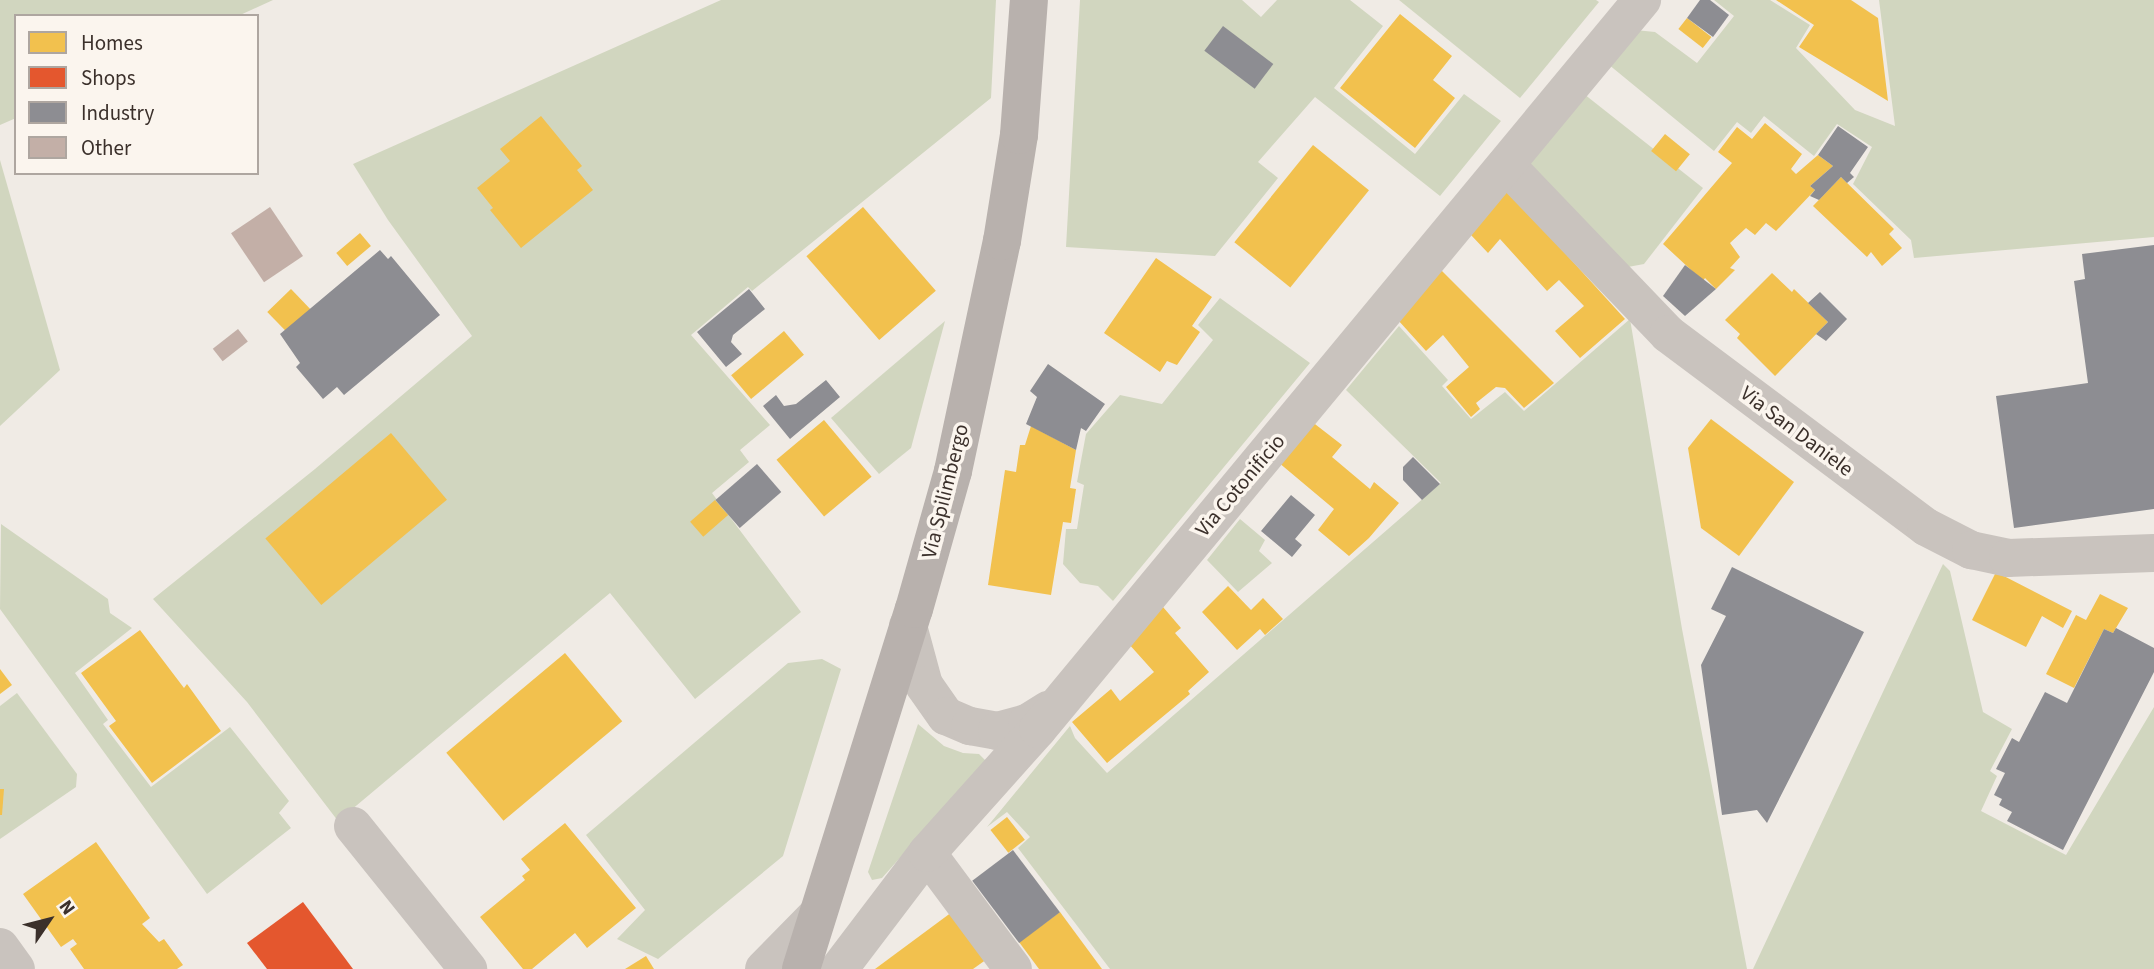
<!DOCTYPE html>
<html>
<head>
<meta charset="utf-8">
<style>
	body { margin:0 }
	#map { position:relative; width:2154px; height:969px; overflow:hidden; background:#f0ebe5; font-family:"Source Sans 3",sans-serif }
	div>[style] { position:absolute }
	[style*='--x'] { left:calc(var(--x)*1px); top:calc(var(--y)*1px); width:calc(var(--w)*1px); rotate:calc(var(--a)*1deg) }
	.green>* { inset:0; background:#d1d6bf }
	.homes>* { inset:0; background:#f2c14e; transform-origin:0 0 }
	.shops>* { inset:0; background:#e4572e }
	.industry>* { inset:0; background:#8d8d92; transform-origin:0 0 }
	.building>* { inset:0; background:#c3afa7; transform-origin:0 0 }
	.minor>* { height:38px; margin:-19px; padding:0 19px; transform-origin:19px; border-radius:19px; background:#c9c3be }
	.major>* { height:38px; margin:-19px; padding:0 19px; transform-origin:19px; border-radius:19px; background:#b8b1ad }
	span { translate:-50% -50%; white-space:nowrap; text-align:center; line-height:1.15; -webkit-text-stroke:7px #fbf5ee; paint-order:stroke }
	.street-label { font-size:21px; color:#3b302b }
	.legend { position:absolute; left:14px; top:14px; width:245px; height:161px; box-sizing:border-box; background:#fbf5ee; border:2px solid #aea6a0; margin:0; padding:9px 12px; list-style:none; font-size:21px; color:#3b302b }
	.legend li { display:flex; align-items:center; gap:14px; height:35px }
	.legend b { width:35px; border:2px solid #aea6a0 }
	.north { position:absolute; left:14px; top:885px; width:70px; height:70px; -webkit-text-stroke:5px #fbf5ee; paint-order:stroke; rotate:55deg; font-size:19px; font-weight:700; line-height:28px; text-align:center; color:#3b302b }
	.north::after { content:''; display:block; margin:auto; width:24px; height:32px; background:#3b302b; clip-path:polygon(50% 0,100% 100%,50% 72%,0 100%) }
</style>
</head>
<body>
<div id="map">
	<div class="green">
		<i style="clip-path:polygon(0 0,273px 0,238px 16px,16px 16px,16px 118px,0 125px)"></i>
		<i style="clip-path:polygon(721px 0,996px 0,991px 98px,752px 291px,748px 287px,691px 335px,770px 425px,740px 450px,749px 462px,712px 493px,801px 612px,695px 699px,610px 593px,338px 821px,247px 702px,153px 599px,315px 469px,472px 336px,388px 220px,353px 164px)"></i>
		<i style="clip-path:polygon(1080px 0,1242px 0,1261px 17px,1277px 0,1350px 0,1383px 26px,1334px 88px,1415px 154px,1464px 94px,1501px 121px,1440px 196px,1315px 97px,1258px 162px,1278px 178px,1215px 256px,1066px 247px)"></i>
		<i style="clip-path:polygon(1399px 0,1596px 0,1599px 2px,1520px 98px)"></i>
		<i style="clip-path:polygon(1714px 0,1770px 0,1810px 25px,1796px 48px,1855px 110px,1895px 126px,1879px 0,2154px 0,2154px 237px,1914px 258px,1911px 240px,1853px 184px,1872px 147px,1837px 124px,1814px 156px,1764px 116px,1751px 133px,1737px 122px,1714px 151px,1608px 64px,1635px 30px,1655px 32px,1697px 63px,1734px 16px)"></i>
		<i style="clip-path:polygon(1584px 94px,1703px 188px,1644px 264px,1628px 267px,1527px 165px)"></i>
		<i style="clip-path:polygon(0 160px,60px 370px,0 426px)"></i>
		<i style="clip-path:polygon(1220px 298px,1310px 363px,1113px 601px,1098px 586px,1080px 583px,1063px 564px,1066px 529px,1077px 529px,1084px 485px,1077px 482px,1086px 434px,1120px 395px,1162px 404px,1213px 340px,1198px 325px)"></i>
		<i style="clip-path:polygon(1630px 319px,1682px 629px,1747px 969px,1110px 969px,1018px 848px,1030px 837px,1007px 812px,987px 827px,1070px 726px,1075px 738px,1107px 773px,1441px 483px,1346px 390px,1399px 326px,1448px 380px,1442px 386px,1471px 419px,1505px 392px,1524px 411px)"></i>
		<i style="clip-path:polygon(945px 321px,911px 448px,879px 474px,831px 418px)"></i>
		<i style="clip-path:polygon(1240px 519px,1265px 540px,1259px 551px,1272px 563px,1238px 592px,1207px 560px)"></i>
		<i style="clip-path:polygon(1px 524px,108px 599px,110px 613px,132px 628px,75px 673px,108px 720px,103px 724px,151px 787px,230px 727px,289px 801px,279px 813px,291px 828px,207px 894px,0 609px)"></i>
		<i style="clip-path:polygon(1943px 564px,1950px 571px,1983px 712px,2012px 729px,1990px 771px,1997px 776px,1981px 811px,2066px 855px,2154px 707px,2154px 969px,1753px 969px)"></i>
		<i style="clip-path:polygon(822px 659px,841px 669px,783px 856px,658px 959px,617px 939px,645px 910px,586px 835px,788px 663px)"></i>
		<i style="clip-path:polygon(17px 693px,77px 774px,76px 787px,0 839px,0 706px)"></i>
		<i style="clip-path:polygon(918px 724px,944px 746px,963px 753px,979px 754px,986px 761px,882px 878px,872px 880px,868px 872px)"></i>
	</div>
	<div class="homes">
		<i style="clip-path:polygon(1776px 0,1851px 0,1878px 18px,1888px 101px,1799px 47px,1814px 25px)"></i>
		<i style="clip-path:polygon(1400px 14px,1452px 56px,1433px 80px,1455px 98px,1415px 148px,1340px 88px)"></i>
		<i style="left:1687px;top:18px;width:31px;height:14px;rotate:38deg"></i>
		<i style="clip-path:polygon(541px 116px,582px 166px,577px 170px,593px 190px,521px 248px,490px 210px,493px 208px,477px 188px,510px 161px,500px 149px)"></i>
		<i style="clip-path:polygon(1765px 123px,1802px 154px,1791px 169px,1796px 174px,1818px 155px,1833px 166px,1810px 186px,1815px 190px,1776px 231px,1766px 223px,1755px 235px,1746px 228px,1730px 243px,1740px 257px,1730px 268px,1735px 270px,1716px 289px,1705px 278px,1703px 281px,1663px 244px,1732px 163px,1718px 152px,1737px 127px,1752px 139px)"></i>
		<i style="left:1665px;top:134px;width:32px;height:22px;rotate:39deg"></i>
		<i style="left:1313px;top:145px;width:72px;height:125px;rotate:39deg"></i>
		<i style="clip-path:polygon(1841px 177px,1894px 229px,1889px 234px,1902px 248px,1882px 266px,1871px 252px,1867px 257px,1813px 206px)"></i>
		<i style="clip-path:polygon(1505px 187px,1625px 319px,1580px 358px,1555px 331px,1584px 306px,1559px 280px,1547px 291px,1500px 239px,1488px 253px,1471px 235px)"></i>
		<i style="left:863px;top:207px;width:111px;height:75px;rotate:49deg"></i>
		<i style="left:360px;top:233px;width:17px;height:31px;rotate:50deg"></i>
		<i style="clip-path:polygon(1156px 258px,1212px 297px,1192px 326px,1200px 332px,1177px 365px,1167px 361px,1160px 372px,1104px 333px)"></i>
		<i style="clip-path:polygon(1439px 268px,1554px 383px,1524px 408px,1505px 388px,1496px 387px,1476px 403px,1480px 409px,1471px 417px,1446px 387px,1469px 367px,1443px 335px,1426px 351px,1398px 320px)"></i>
		<i style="clip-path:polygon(1772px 273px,1792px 292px,1794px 289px,1828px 322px,1775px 376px,1737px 338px,1740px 334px,1725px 320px)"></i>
		<i style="left:291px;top:289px;width:28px;height:33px;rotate:46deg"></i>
		<i style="left:784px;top:331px;width:31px;height:69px;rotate:50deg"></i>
		<i style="clip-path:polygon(1711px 419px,1794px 482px,1739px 556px,1701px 528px,1688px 448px)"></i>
		<i style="left:824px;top:420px;width:74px;height:62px;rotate:50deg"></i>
		<i style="clip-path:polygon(1311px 421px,1342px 445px,1332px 457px,1370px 489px,1374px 482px,1399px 503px,1369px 538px,1349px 556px,1318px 530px,1334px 509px,1278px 462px)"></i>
		<i style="clip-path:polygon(1031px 426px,1076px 450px,1070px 488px,1076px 489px,1071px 523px,1063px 522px,1051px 595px,988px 585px,1005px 470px,1016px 472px,1020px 445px,1025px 445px)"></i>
		<i style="left:391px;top:433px;width:87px;height:164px;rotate:50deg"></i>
		<i style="left:715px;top:500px;width:20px;height:33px;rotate:49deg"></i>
		<i style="clip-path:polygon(1996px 572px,2072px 611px,2063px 628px,2042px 616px,2026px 647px,1972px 620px)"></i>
		<i style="clip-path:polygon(1228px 586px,1251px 610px,1263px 598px,1283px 619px,1265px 635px,1260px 629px,1237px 650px,1202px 612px)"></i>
		<i style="clip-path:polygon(2100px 594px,2128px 608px,2113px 633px,2104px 629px,2074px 688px,2046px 674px,2076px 615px,2086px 620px)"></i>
		<i style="clip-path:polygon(1163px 607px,1181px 628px,1175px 633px,1209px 672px,1188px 691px,1190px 694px,1107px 763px,1072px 722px,1111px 689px,1120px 701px,1154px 672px,1128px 643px)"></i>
		<i style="clip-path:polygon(140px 630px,184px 688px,187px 684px,221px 731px,152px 783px,109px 726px,116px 721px,81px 673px)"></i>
		<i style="left:565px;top:653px;width:89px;height:155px;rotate:50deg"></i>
		<i style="clip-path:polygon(0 669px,12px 685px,0 694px)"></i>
		<i style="clip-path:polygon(0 789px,4px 789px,2px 815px,0 815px)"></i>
		<i style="left:1007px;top:817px;width:29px;height:21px;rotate:52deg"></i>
		<i style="clip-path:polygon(565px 823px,636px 908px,587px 948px,575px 933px,532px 969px,523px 969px,480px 917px,525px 880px,522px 876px,530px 870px,521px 859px)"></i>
		<i style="clip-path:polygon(96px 842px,150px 918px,142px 924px,159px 942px,164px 939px,183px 965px,177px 969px,84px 969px,70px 949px,77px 944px,73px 939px,61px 947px,23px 894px)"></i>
		<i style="clip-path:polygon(952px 912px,987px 959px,973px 969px,875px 969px)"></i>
		<i style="clip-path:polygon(1060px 912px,1102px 969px,1039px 969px,1019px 942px)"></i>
		<i style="clip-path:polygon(646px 956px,654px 969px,625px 969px)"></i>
	</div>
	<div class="shops">
		<i style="clip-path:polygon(303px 902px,353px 969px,267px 969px,247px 943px)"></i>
	</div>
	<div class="industry">
		<i style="clip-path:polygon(1700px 0,1710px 0,1729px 15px,1713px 37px,1687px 18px)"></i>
		<i style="left:1223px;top:26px;width:63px;height:31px;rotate:37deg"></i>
		<i style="clip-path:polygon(1838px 126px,1868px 147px,1850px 173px,1854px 177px,1847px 183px,1841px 177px,1819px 200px,1810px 196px,1815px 190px,1810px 186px,1833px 166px,1818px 155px)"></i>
		<i style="clip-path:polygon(2154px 245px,2154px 509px,2014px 528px,1996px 396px,2088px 383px,2074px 281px,2085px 279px,2082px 254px)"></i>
		<i style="clip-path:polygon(380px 250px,388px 259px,391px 256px,440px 315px,344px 395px,337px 387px,323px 399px,296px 367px,300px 363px,280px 334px)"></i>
		<i style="clip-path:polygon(1685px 265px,1716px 289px,1685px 316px,1663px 296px)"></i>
		<i style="clip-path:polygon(749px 289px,765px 309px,733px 335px,731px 342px,742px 354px,726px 367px,697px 332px)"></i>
		<i style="clip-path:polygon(1820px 292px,1847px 319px,1826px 341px,1816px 334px,1828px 322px,1808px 303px)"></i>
		<i style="clip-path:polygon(1048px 364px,1105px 404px,1086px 431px,1081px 428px,1076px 450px,1026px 424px,1037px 397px,1030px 391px)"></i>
		<i style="clip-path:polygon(826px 380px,840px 397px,790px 439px,763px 406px,776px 395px,784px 406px,796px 404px)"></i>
		<i style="clip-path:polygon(1413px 457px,1440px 484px,1422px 500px,1403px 480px,1403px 467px)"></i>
		<i style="left:757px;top:464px;width:37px;height:55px;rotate:49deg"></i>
		<i style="clip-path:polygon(1291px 495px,1315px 515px,1295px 539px,1302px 545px,1292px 557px,1261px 531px)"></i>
		<i style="clip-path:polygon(1732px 567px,1864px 632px,1767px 823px,1757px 810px,1722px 815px,1701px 665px,1726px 616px,1711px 609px)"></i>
		<i style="clip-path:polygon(2116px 628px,2154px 648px,2154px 672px,2063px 850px,2007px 821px,2012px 812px,1999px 805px,2002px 799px,1994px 795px,2005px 773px,1996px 769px,2012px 738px,2019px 742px,2045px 692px,2067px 703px,2104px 629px,2113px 633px)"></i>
		<i style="left:1013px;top:850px;width:78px;height:51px;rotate:53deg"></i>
	</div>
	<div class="building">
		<i style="left:270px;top:207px;width:59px;height:47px;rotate:56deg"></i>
		<i style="left:238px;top:329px;width:16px;height:32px;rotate:52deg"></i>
	</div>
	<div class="minor">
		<i style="--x:1506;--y:165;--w:234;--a:46.2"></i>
		<i style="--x:1668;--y:334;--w:322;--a:36.8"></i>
		<i style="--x:1926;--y:527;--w:51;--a:27.1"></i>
		<i style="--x:1971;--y:550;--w:38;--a:12"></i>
		<i style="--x:2008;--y:558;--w:146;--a:-2"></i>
		<i style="--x:908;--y:626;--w:61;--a:74.8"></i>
		<i style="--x:924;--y:685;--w:38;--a:55"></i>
		<i style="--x:946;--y:716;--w:26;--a:23"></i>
		<i style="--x:970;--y:726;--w:27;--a:10"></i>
		<i style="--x:997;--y:731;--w:31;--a:-15"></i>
		<i style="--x:1027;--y:723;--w:25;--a:-32"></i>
		<i style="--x:353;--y:826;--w:184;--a:51.2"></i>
		<i style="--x:927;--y:853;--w:144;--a:53.4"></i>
		<i style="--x:0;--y:947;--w:27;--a:54"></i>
		<i style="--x:764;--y:969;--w:76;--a:-45.5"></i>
		<i style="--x:839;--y:969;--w:146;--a:-52.8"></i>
		<i style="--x:927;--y:853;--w:166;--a:-48.2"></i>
		<i style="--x:1038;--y:729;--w:947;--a:-50.36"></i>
	</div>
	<div class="major">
		<i style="--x:801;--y:969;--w:377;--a:-72.6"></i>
		<i style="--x:914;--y:609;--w:143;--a:-74.2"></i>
		<i style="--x:953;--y:471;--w:235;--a:-78"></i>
		<i style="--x:1002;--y:241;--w:107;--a:-80.9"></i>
		<i style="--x:1019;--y:135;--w:135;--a:-85.8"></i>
	</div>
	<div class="street-label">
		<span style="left:1797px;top:431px;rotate:37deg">Via San Daniele</span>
		<span style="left:1240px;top:485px;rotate:-50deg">Via Cotonificio</span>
		<span style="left:945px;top:491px;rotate:-76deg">Via Spilimbergo</span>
	</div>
	<ul class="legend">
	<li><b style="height:19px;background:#f2c14e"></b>Homes</li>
	<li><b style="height:19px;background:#e4572e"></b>Shops</li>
	<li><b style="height:19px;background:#8d8d92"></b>Industry</li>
	<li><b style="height:19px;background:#c3afa7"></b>Other</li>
	</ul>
	<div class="north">N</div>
</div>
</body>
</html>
